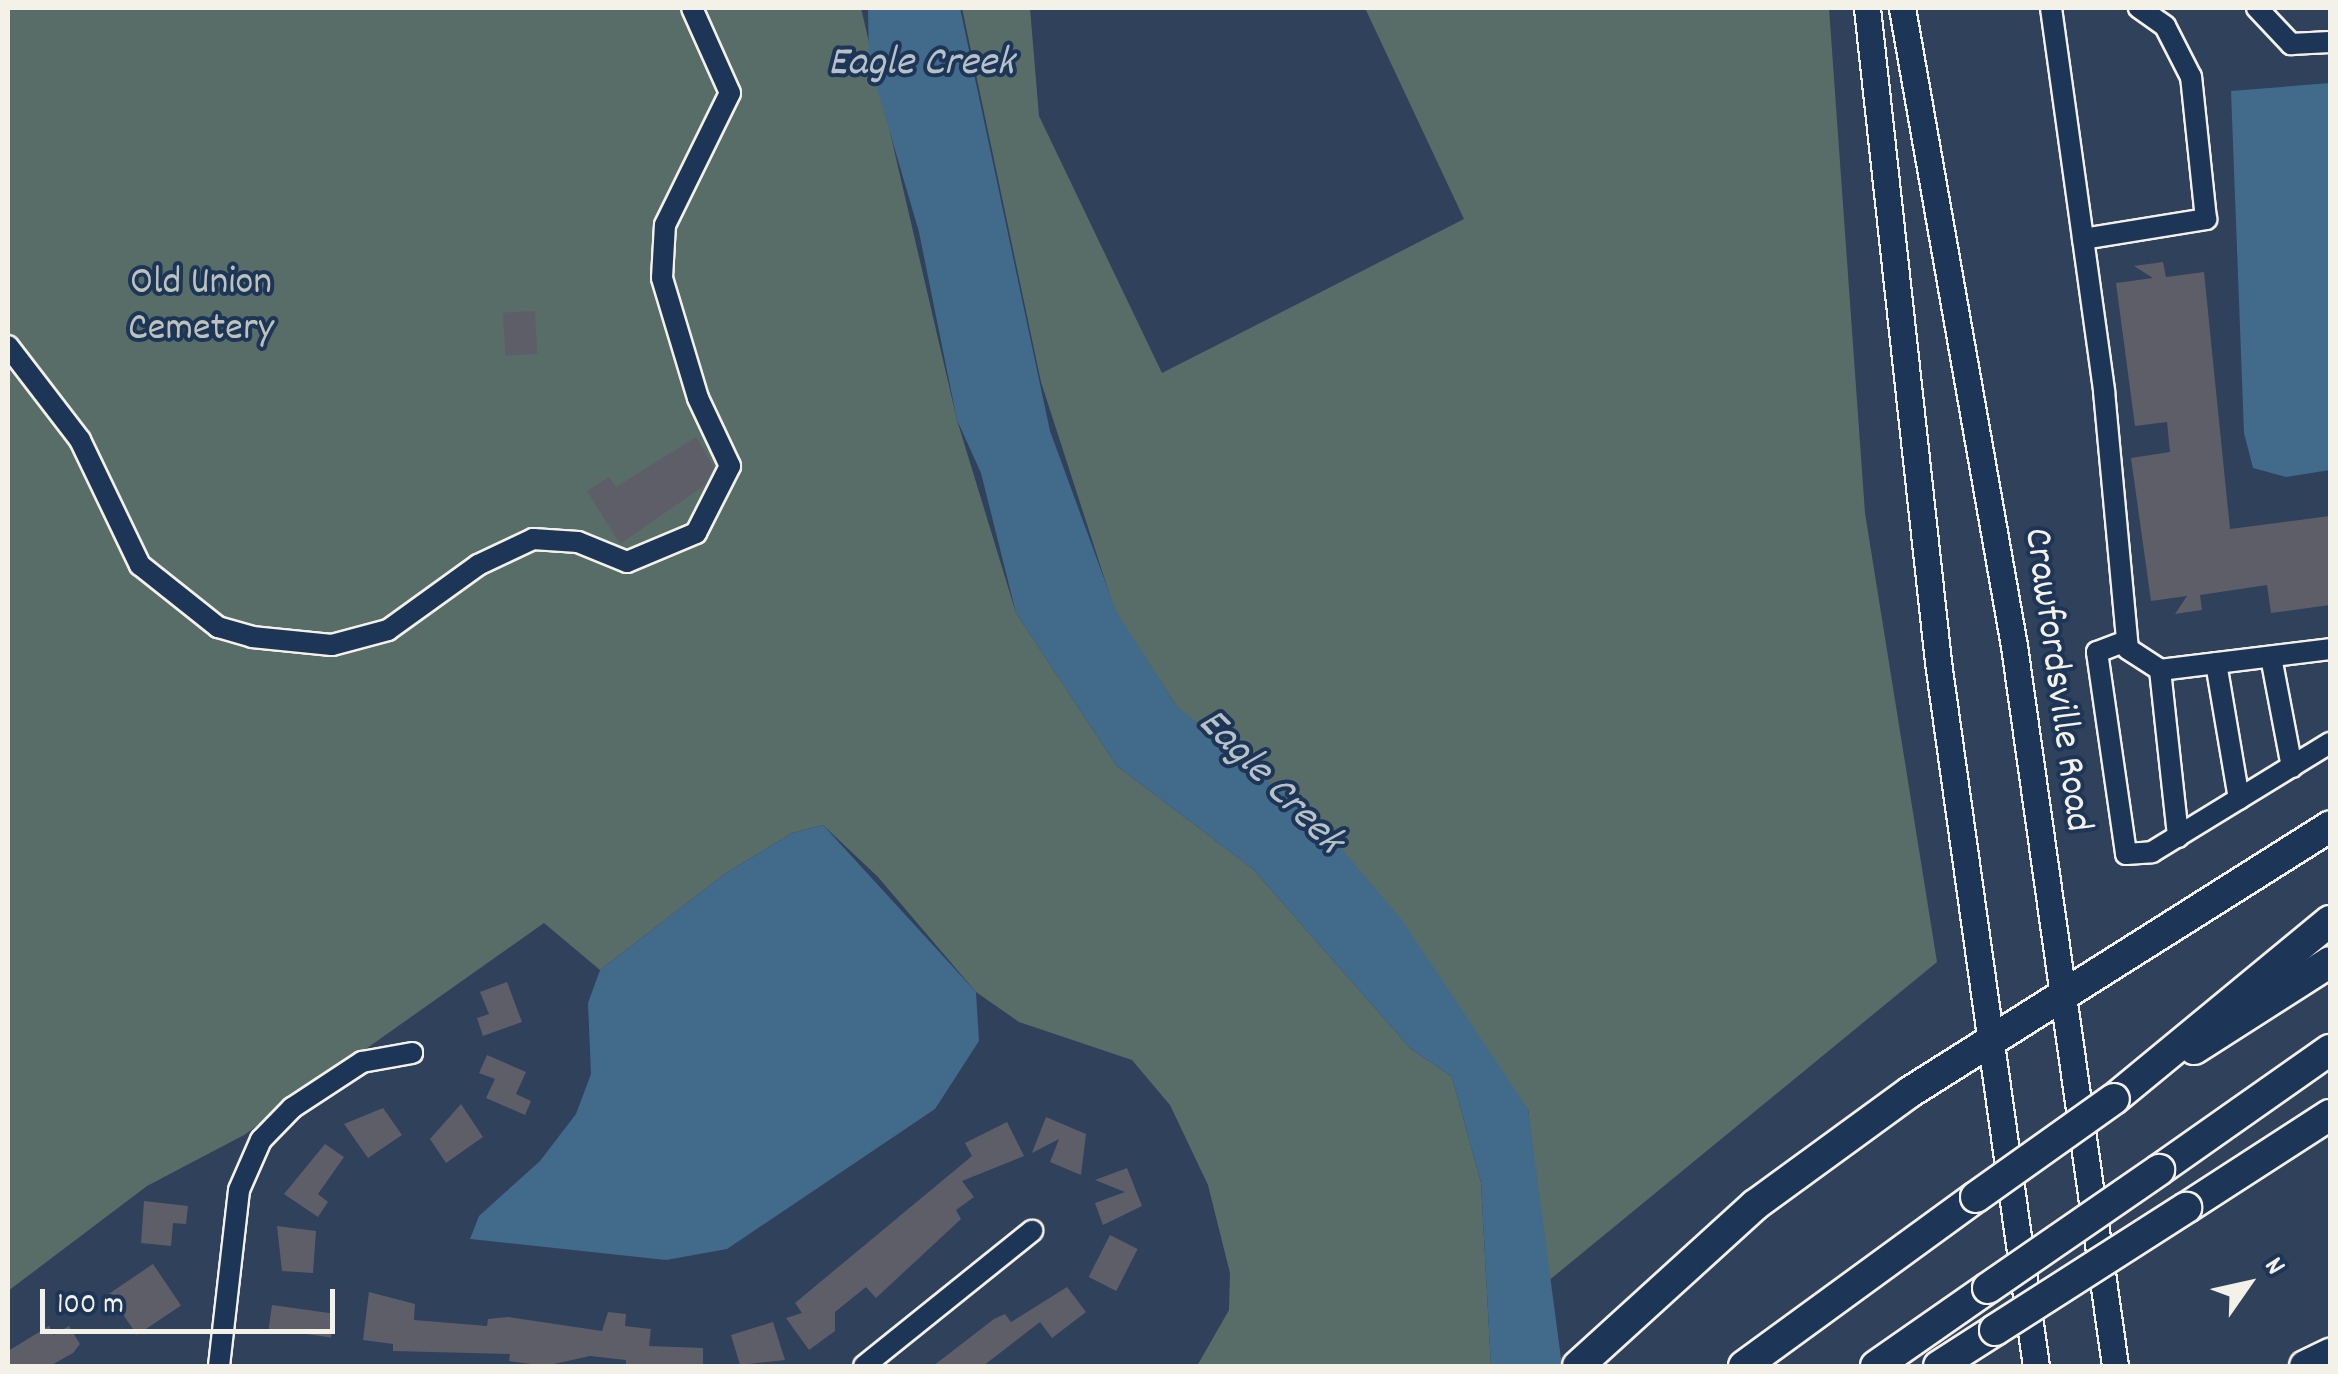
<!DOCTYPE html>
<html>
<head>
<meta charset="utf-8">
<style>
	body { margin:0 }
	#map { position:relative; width:2338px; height:1374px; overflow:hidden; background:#30415c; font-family:Dekko,sans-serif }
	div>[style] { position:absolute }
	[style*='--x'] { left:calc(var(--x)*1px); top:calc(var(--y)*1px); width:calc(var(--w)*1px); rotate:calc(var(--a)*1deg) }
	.green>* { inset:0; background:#586d68 }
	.water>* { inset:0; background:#426a8a }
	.building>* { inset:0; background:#5e5e69; transform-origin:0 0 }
	.roads { filter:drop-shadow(2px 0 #f4f1e8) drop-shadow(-2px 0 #f4f1e8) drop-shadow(0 2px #f4f1e8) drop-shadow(0 -2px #f4f1e8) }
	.minor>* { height:20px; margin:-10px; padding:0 10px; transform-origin:10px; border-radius:10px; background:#1d3557 }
	.major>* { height:25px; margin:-12.5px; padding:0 12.5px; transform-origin:12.5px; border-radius:12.5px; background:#1d3557 }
	.highway>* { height:30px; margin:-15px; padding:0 15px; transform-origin:15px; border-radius:15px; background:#1d3557 }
	.bridges { filter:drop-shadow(2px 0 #f4f1e8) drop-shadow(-2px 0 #f4f1e8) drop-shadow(0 2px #f4f1e8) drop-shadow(0 -2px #f4f1e8) }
	.highway-bridge>* { height:30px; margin:-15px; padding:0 15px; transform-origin:15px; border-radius:15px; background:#1d3557 }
	span { translate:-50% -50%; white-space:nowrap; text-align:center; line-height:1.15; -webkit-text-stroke:8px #1d3557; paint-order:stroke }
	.park-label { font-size:40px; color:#bdc3bb }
	.street-label { font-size:40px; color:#f4f1e8 }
	.water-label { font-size:42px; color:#b6c2c7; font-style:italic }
	.frame { position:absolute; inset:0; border:10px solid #f4f1e8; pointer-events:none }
	.north { position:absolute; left:2198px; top:1234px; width:100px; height:100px; -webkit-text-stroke:8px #1d3557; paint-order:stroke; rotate:56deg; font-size:28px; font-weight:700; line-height:40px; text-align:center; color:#f4f1e8 }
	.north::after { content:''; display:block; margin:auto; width:35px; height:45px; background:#f4f1e8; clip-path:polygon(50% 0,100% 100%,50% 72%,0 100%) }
	.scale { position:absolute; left:40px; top:1289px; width:295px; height:45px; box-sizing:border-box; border:5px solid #f4f1e8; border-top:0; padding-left:12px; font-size:30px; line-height:35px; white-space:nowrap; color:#f4f1e8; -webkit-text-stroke:8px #1d3557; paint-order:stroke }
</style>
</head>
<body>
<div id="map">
	<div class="green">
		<i style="clip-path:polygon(8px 8px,861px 8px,957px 420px,1016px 613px,1117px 766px,1253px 869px,1410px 1048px,1452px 1077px,1481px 1183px,1491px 1366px,1197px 1366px,1229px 1310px,1230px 1273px,1208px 1185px,1170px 1105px,1132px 1060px,1019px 1022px,976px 992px,878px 877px,823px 825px,792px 833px,726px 873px,600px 970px,544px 923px,244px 1135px,147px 1186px,8px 1291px)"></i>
		<i style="clip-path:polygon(962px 8px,1030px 8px,1039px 116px,1162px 373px,1464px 219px,1365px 8px,1829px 8px,1865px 513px,1937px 962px,1547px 1282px,1528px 1109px,1176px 705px,1115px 611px,1041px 382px)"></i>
	</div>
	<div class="water">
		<i style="clip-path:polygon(868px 8px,960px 8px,1050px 431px,1116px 611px,1176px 705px,1323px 827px,1402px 920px,1528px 1109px,1562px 1366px,1491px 1366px,1481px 1183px,1452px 1077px,1410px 1048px,1253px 869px,1117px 766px,1016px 613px,981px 473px,957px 420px,919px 232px,869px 61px)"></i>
		<i style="clip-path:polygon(2330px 83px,2330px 470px,2286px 477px,2253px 468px,2244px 433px,2231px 91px)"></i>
		<i style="clip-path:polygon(823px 825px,976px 992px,979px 1041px,935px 1109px,727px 1249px,666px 1260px,470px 1239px,479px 1216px,540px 1161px,576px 1114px,591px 1074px,588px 1003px,600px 970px,726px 873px,792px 833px)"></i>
	</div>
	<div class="building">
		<i style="clip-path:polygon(2163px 262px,2166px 277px,2204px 272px,2230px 529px,2330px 516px,2330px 605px,2271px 613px,2267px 585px,2200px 595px,2202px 610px,2175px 614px,2187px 596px,2151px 601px,2131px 458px,2170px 452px,2167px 422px,2135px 426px,2116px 283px,2153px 278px,2134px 266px)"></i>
		<i style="left:535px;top:311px;width:43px;height:32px;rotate:87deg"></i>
		<i style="clip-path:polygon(696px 437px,714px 467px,705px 485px,620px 544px,587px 491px,609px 477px,616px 487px)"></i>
		<i style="clip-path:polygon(507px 982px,522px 1022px,483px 1036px,477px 1018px,489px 1014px,480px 992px)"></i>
		<i style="clip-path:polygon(487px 1055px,526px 1072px,516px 1094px,531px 1101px,525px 1115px,486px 1098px,495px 1079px,479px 1073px)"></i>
		<i style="clip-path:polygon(461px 1104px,483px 1137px,446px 1163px,430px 1139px)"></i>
		<i style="clip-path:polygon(383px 1108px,402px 1135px,368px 1158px,344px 1124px)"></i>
		<i style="clip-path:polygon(1046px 1117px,1086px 1134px,1081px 1175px,1050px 1162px,1059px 1139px,1032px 1153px)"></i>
		<i style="clip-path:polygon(1007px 1122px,1024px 1156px,962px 1181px,974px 1197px,956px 1210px,961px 1219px,876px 1298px,866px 1287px,835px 1312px,835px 1331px,809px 1350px,786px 1318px,802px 1313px,795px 1303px,972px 1156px,965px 1143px)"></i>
		<i style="clip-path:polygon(325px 1144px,344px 1157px,318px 1194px,328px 1202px,318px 1217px,284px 1194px)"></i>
		<i style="clip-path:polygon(1127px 1168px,1142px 1206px,1103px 1225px,1095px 1203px,1125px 1192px,1095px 1180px)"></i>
		<i style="clip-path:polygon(144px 1201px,188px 1206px,186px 1224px,173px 1223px,171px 1246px,141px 1243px)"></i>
		<i style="clip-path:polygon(277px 1226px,316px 1231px,313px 1273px,282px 1271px)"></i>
		<i style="left:1110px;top:1235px;width:31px;height:47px;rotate:27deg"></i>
		<i style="left:153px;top:1264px;width:50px;height:53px;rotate:56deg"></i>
		<i style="clip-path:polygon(1067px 1287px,1086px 1312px,1052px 1338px,1040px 1322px,983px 1366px,933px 1366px,994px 1319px,1005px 1314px,1011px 1322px)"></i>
		<i style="clip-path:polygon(369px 1292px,415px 1304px,414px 1320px,487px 1326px,488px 1319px,508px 1317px,602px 1331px,608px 1312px,626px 1314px,625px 1326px,651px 1329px,649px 1346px,703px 1348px,703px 1366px,626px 1366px,626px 1360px,590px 1356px,545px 1366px,509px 1361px,510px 1354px,393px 1351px,393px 1344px,363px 1340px)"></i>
		<i style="left:272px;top:1305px;width:63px;height:24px;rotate:8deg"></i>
		<i style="clip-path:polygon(773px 1322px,785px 1360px,740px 1365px,731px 1335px)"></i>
		<i style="clip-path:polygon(49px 1326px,54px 1335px,69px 1326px,80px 1344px,73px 1353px,50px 1366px,8px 1366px,8px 1351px)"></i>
	</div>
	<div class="roads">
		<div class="minor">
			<i style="--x:2051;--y:8;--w:387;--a:82.1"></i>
			<i style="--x:2104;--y:391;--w:259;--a:84.7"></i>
			<i style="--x:2128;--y:649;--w:38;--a:33"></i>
			<i style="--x:2160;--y:670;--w:171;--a:-7"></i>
			<i style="--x:2257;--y:8;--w:50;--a:46.6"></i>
			<i style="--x:2291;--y:44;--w:39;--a:-3"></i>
			<i style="--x:2083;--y:239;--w:125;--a:-9.2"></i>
			<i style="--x:2206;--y:219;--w:143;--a:-96"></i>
			<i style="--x:2191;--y:77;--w:57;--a:-117"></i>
			<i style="--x:2165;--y:26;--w:32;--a:-145"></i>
			<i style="--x:8;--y:346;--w:118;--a:52.5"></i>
			<i style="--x:80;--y:440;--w:139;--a:64.4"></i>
			<i style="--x:140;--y:565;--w:100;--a:38.5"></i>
			<i style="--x:218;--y:627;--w:35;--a:16"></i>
			<i style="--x:252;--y:637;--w:80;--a:5.7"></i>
			<i style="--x:332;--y:645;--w:58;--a:-15"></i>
			<i style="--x:388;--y:630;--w:111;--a:-35.8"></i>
			<i style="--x:478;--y:565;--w:61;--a:-25.3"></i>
			<i style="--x:533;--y:539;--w:45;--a:3.8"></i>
			<i style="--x:578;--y:542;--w:53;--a:22.2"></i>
			<i style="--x:627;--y:562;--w:75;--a:-22.8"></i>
			<i style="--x:696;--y:533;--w:75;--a:-63.1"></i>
			<i style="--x:730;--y:466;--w:75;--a:-115.2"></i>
			<i style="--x:698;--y:398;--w:125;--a:-106.7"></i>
			<i style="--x:662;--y:278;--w:53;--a:-86.8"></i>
			<i style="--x:665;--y:225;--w:147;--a:-63.8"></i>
			<i style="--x:730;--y:93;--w:93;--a:-114.1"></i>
			<i style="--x:2126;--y:641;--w:31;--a:159"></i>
			<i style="--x:2097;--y:652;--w:204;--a:81.8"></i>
			<i style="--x:2126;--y:854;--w:26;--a:-4"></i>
			<i style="--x:2152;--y:852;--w:209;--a:-31.5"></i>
			<i style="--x:2271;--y:657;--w:112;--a:79.2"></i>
			<i style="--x:2216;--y:663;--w:138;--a:80.4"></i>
			<i style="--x:2160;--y:670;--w:168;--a:83.8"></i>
			<i style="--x:219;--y:1366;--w:177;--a:-83.5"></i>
			<i style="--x:239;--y:1190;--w:55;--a:-66.3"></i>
			<i style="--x:261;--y:1140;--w:45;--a:-45.9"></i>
			<i style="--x:292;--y:1108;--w:84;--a:-33.3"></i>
			<i style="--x:362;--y:1062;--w:51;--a:-10.2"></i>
			<i style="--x:864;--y:1366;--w:216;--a:-38.8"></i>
		</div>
		<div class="major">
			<i style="--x:1867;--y:8;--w:658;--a:83.8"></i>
			<i style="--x:1938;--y:662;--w:711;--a:82.08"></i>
			<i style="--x:1902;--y:8;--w:648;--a:80.04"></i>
			<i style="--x:2014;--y:646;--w:727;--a:82.01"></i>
		</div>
		<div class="highway">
			<i style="--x:2194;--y:1049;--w:161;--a:-32.6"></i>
			<i style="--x:2114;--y:1099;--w:280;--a:-39.5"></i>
			<i style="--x:2159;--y:1170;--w:209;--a:-35.1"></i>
			<i style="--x:2186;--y:1208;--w:171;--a:-32.9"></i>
			<i style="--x:1578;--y:1366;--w:239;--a:-42.3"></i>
			<i style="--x:1755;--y:1205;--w:192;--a:-36.1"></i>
			<i style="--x:1910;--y:1092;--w:497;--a:-32.3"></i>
			<i style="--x:1744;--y:1366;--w:287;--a:-36.1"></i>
			<i style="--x:1876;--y:1366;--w:136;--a:-34.9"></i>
			<i style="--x:1939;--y:1366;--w:67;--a:-32.7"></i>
			<i style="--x:2305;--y:1366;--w:28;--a:-26"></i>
		</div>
	</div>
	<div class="bridges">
		<div class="highway-bridge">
			<i style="--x:1976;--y:1197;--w:169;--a:-35.4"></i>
			<i style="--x:1988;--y:1288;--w:208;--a:-34.6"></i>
			<i style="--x:1995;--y:1330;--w:227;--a:-32.6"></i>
		</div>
	</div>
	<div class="park-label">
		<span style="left:201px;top:308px">Old Union<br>Cemetery</span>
	</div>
	<div class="street-label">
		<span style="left:2055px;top:680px;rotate:82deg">Crawfordsville Road</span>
	</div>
	<div class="water-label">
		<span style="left:921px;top:65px">Eagle Creek</span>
		<span style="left:1269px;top:783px;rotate:45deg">Eagle Creek</span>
	</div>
	<div class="frame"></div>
	<div class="north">N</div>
	<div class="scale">100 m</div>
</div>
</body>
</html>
